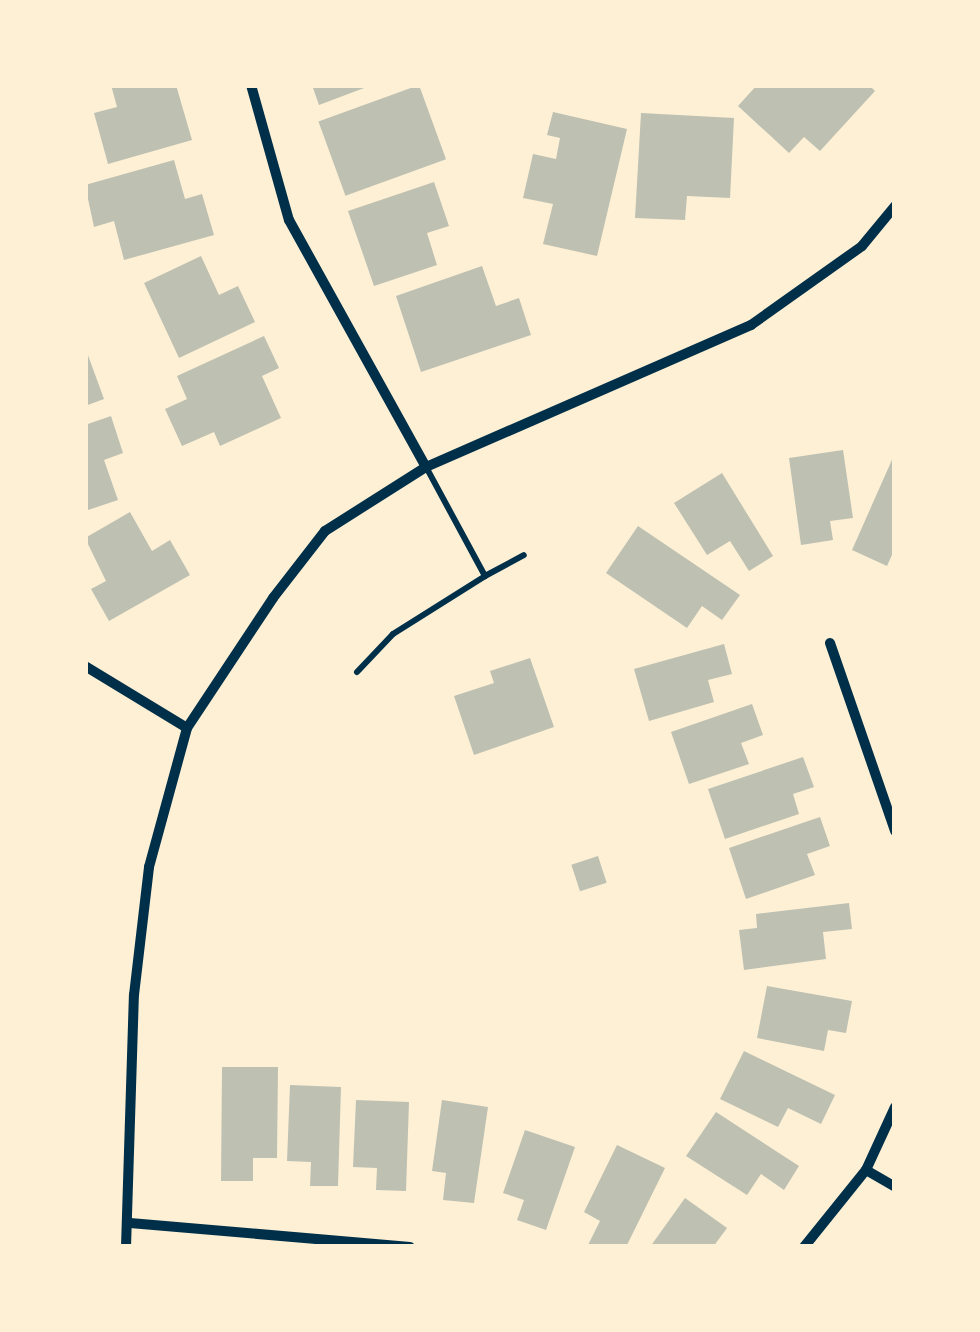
<!DOCTYPE html>
<html>
<head>
<meta charset="utf-8">
<style>
	body { margin:0 }
	#map { position:relative; width:980px; height:1332px; overflow:hidden; background:#fdf0d5; font-family:Manrope,sans-serif }
	div>[style] { position:absolute }
	[style*='--x'] { left:calc(var(--x)*1px); top:calc(var(--y)*1px); width:calc(var(--w)*1px); rotate:calc(var(--a)*1deg) }
	.building>* { inset:0; background:#bec0b2; transform-origin:0 0 }
	.service>* { height:6px; margin:-3px; padding:0 3px; transform-origin:3px; border-radius:3px; background:#003049 }
	.minor>* { height:10px; margin:-5px; padding:0 5px; transform-origin:5px; border-radius:5px; background:#003049 }
	span { translate:-50% -50%; white-space:nowrap; text-align:center; line-height:1.15; -webkit-text-stroke:8px #fdf0d5; paint-order:stroke }
	.frame { position:absolute; inset:0; border:88px solid #fdf0d5; pointer-events:none }
</style>
</head>
<body>
<div id="map">
	<div class="building">
		<i style="clip-path:polygon(111px 85px,176px 85px,192px 140px,108px 164px,94px 113px,117px 107px)"></i>
		<i style="clip-path:polygon(312px 85px,372px 85px,319px 105px)"></i>
		<i style="left:419px;top:85px;width:79px;height:107px;rotate:70deg"></i>
		<i style="clip-path:polygon(757px 85px,869px 85px,875px 91px,820px 151px,804px 137px,789px 153px,738px 106px)"></i>
		<i style="clip-path:polygon(553px 112px,627px 129px,597px 256px,543px 244px,553px 204px,523px 198px,533px 154px,556px 159px,560px 138px,547px 135px)"></i>
		<i style="clip-path:polygon(641px 113px,734px 118px,730px 198px,687px 196px,685px 220px,635px 218px)"></i>
		<i style="clip-path:polygon(174px 160px,185px 199px,202px 194px,214px 235px,124px 260px,114px 221px,94px 227px,85px 185px)"></i>
		<i style="clip-path:polygon(434px 182px,449px 226px,427px 233px,437px 265px,374px 286px,348px 211px)"></i>
		<i style="clip-path:polygon(201px 256px,219px 295px,238px 286px,255px 322px,179px 358px,144px 283px)"></i>
		<i style="clip-path:polygon(482px 266px,496px 306px,519px 298px,531px 335px,421px 372px,396px 296px)"></i>
		<i style="clip-path:polygon(264px 336px,279px 368px,262px 376px,281px 418px,220px 446px,214px 432px,182px 446px,165px 409px,187px 399px,177px 376px)"></i>
		<i style="clip-path:polygon(85px 347px,104px 399px,85px 406px)"></i>
		<i style="clip-path:polygon(111px 416px,123px 453px,104px 460px,118px 500px,85px 511px,85px 425px)"></i>
		<i style="clip-path:polygon(843px 450px,853px 518px,830px 521px,833px 540px,801px 545px,789px 458px)"></i>
		<i style="clip-path:polygon(895px 453px,895px 548px,887px 566px,852px 550px)"></i>
		<i style="clip-path:polygon(722px 473px,773px 556px,749px 571px,730px 541px,707px 555px,674px 503px)"></i>
		<i style="clip-path:polygon(130px 512px,152px 551px,170px 540px,190px 575px,109px 621px,91px 589px,106px 581px,85px 538px)"></i>
		<i style="clip-path:polygon(638px 526px,740px 595px,722px 620px,702px 606px,687px 628px,606px 573px)"></i>
		<i style="clip-path:polygon(724px 644px,732px 674px,708px 680px,714px 702px,649px 721px,634px 669px)"></i>
		<i style="clip-path:polygon(530px 658px,554px 727px,474px 755px,454px 696px,494px 683px,490px 671px)"></i>
		<i style="clip-path:polygon(752px 704px,763px 735px,741px 743px,749px 764px,689px 784px,671px 732px)"></i>
		<i style="clip-path:polygon(803px 757px,814px 787px,793px 794px,799px 814px,725px 839px,708px 789px)"></i>
		<i style="clip-path:polygon(820px 817px,830px 846px,807px 854px,815px 875px,746px 899px,729px 848px)"></i>
		<i style="left:598px;top:856px;width:28px;height:28px;rotate:72deg"></i>
		<i style="clip-path:polygon(849px 903px,852px 929px,823px 932px,826px 959px,744px 970px,739px 930px,757px 928px,756px 914px)"></i>
		<i style="clip-path:polygon(767px 986px,852px 1001px,846px 1033px,828px 1030px,824px 1051px,757px 1038px)"></i>
		<i style="clip-path:polygon(744px 1051px,835px 1095px,821px 1124px,788px 1108px,778px 1127px,720px 1099px)"></i>
		<i style="clip-path:polygon(222px 1067px,278px 1067px,277px 1158px,253px 1158px,253px 1181px,221px 1181px)"></i>
		<i style="clip-path:polygon(290px 1085px,341px 1087px,338px 1186px,310px 1186px,311px 1162px,287px 1161px)"></i>
		<i style="clip-path:polygon(356px 1100px,409px 1102px,406px 1191px,376px 1190px,377px 1168px,353px 1167px)"></i>
		<i style="clip-path:polygon(442px 1100px,488px 1107px,474px 1203px,443px 1200px,446px 1173px,432px 1171px)"></i>
		<i style="clip-path:polygon(716px 1112px,799px 1166px,784px 1190px,761px 1174px,747px 1195px,686px 1156px)"></i>
		<i style="clip-path:polygon(525px 1130px,575px 1147px,546px 1230px,517px 1220px,524px 1200px,503px 1193px)"></i>
		<i style="clip-path:polygon(617px 1145px,665px 1168px,626px 1247px,587px 1247px,600px 1221px,584px 1212px)"></i>
		<i style="clip-path:polygon(685px 1198px,727px 1228px,713px 1247px,650px 1247px)"></i>
	</div>
	<div class="service">
		<i style="--x:485;--y:576;--w:44;--a:-28.3"></i>
		<i style="--x:357;--y:672;--w:52;--a:-46.5"></i>
		<i style="--x:393;--y:634;--w:109;--a:-32.2"></i>
		<i style="--x:485;--y:576;--w:124;--a:-118.4"></i>
	</div>
	<div class="minor">
		<i style="--x:251;--y:85;--w:140;--a:74.3"></i>
		<i style="--x:289;--y:220;--w:282;--a:61"></i>
		<i style="--x:830;--y:643;--w:199;--a:70.9"></i>
		<i style="--x:85;--y:666;--w:119;--a:31.3"></i>
		<i style="--x:866;--y:1170;--w:34;--a:30"></i>
		<i style="--x:130;--y:1223;--w:281;--a:4.9"></i>
		<i style="--x:126;--y:1247;--w:252;--a:-88.2"></i>
		<i style="--x:134;--y:995;--w:129;--a:-83.3"></i>
		<i style="--x:149;--y:867;--w:144;--a:-74.7"></i>
		<i style="--x:187;--y:728;--w:156;--a:-56.5"></i>
		<i style="--x:273;--y:598;--w:85;--a:-52.2"></i>
		<i style="--x:325;--y:531;--w:120;--a:-32.4"></i>
		<i style="--x:426;--y:467;--w:355;--a:-23.6"></i>
		<i style="--x:751;--y:325;--w:136;--a:-35.4"></i>
		<i style="--x:862;--y:246;--w:52;--a:-50.5"></i>
		<i style="--x:804;--y:1247;--w:99;--a:-51.2"></i>
		<i style="--x:866;--y:1170;--w:69;--a:-65.3"></i>
	</div>
	<div class="frame"></div>
</div>
</body>
</html>
